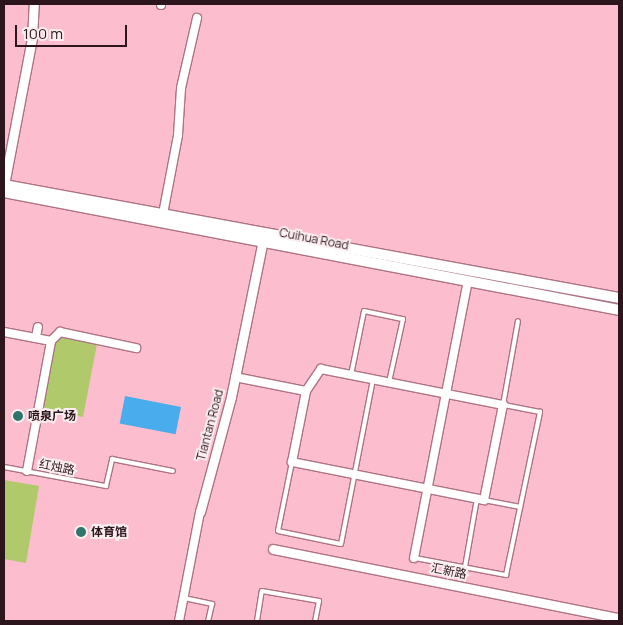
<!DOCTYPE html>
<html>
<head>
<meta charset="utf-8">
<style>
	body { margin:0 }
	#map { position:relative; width:623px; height:625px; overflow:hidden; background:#fcbdce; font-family:Manrope,"Noto Sans SC",sans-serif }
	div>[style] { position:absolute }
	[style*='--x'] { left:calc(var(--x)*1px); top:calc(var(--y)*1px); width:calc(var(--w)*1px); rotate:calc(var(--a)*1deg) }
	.green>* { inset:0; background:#b0c96a }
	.water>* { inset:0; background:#49aced; transform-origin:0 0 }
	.roads { filter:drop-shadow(1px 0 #ad7383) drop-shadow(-1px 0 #ad7383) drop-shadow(0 1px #ad7383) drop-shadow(0 -1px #ad7383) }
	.service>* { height:4px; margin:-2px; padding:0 2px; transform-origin:2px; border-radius:2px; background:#fff }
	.minor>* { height:8px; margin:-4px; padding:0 4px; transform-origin:4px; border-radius:4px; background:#fff }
	.tertiary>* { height:9px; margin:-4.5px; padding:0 4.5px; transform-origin:4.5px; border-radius:4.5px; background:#fff }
	.secondary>* { height:10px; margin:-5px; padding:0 5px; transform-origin:5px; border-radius:5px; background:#fff }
	.dots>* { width:14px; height:14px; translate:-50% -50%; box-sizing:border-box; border:2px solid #fbeef1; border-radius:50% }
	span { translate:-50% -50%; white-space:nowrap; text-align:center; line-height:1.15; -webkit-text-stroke:4px #fbeef1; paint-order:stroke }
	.street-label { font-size:12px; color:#2c151c }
	.poi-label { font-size:12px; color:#2c151c; font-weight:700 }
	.left { translate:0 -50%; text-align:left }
	.frame { position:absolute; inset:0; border:5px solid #2c151c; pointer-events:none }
	.scale { position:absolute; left:15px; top:25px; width:112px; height:22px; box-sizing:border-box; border:2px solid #2c151c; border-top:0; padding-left:6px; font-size:15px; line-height:18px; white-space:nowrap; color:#2c151c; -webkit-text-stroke:4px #fbeef1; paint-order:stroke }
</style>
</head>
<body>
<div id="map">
	<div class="green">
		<i style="clip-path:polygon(60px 336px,97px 344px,83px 417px,41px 409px,54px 342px)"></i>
		<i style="clip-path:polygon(4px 480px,39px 486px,26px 563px,4px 559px)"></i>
	</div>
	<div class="water">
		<i style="left:125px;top:396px;width:57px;height:28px;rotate:11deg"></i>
	</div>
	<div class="roads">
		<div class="service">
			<i style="--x:351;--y:375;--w:65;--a:-78.5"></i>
			<i style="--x:364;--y:311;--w:40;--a:12"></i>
			<i style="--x:403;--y:319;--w:65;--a:102.5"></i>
			<i style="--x:292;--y:462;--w:70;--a:101.5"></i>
			<i style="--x:278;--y:531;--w:64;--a:11.7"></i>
			<i style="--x:341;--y:544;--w:168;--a:-79"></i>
			<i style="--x:4;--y:467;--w:104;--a:10.6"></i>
			<i style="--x:106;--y:486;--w:28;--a:-77"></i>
			<i style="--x:112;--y:459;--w:62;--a:11.1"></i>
			<i style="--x:484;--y:500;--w:37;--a:11"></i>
			<i style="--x:415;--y:558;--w:93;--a:10.6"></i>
			<i style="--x:506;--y:575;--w:167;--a:-78.2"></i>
			<i style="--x:540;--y:412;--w:38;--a:-169"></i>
			<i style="--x:503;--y:405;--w:85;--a:-79.9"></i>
			<i style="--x:465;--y:567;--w:70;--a:-80.1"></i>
			<i style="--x:184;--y:598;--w:29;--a:12"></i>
			<i style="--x:212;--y:604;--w:17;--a:103"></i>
			<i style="--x:257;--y:621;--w:30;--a:-81"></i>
			<i style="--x:262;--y:591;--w:58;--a:10"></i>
			<i style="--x:319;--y:601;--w:20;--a:101"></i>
		</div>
		<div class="minor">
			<i style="--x:161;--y:5;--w:1;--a:-90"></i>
			<i style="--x:163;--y:214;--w:80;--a:-79.2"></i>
			<i style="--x:178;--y:135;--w:47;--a:-86.3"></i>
			<i style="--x:181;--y:88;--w:72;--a:-77.1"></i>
			<i style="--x:4;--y:332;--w:48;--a:10.8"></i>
			<i style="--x:36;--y:337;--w:10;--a:-79"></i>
			<i style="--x:321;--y:369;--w:186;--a:11.2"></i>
			<i style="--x:503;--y:405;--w:97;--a:101.3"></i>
			<i style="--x:484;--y:500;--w:196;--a:-168.8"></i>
			<i style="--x:292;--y:462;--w:72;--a:-78.8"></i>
			<i style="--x:306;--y:391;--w:27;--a:-56"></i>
			<i style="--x:235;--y:377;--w:72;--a:11.2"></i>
			<i style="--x:27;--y:471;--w:132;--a:-79.5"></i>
			<i style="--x:51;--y:341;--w:13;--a:-45"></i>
			<i style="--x:60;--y:332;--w:78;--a:11.9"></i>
			<i style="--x:414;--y:558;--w:282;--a:-79"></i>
			<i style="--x:179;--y:621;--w:111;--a:-79.1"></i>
		</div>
		<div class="tertiary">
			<i style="--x:4;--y:185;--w:150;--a:-79.2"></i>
			<i style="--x:32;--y:38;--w:34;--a:-87"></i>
			<i style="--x:200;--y:512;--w:119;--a:-74.9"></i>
			<i style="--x:231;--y:397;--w:165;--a:-78.5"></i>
			<i style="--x:273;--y:549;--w:353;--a:11.3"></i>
		</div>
		<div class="secondary">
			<i style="--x:4;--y:185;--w:625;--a:10.41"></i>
			<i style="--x:4;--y:192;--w:626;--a:10.86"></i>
		</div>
	</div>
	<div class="dots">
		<i style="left:18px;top:416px;background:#30756a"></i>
		<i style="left:81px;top:532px;background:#30756a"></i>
	</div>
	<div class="street-label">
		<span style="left:314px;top:239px;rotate:11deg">Cuihua Road</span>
		<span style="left:210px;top:425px;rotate:-75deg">Tiantan Road</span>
		<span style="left:57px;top:467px;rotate:11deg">红烛路</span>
		<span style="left:449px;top:571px;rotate:11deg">汇新路</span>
	</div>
	<div class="poi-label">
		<span class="left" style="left:28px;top:416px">喷泉广场</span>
		<span class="left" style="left:91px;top:532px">体育馆</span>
	</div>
	<div class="frame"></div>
	<div class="scale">100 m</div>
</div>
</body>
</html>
